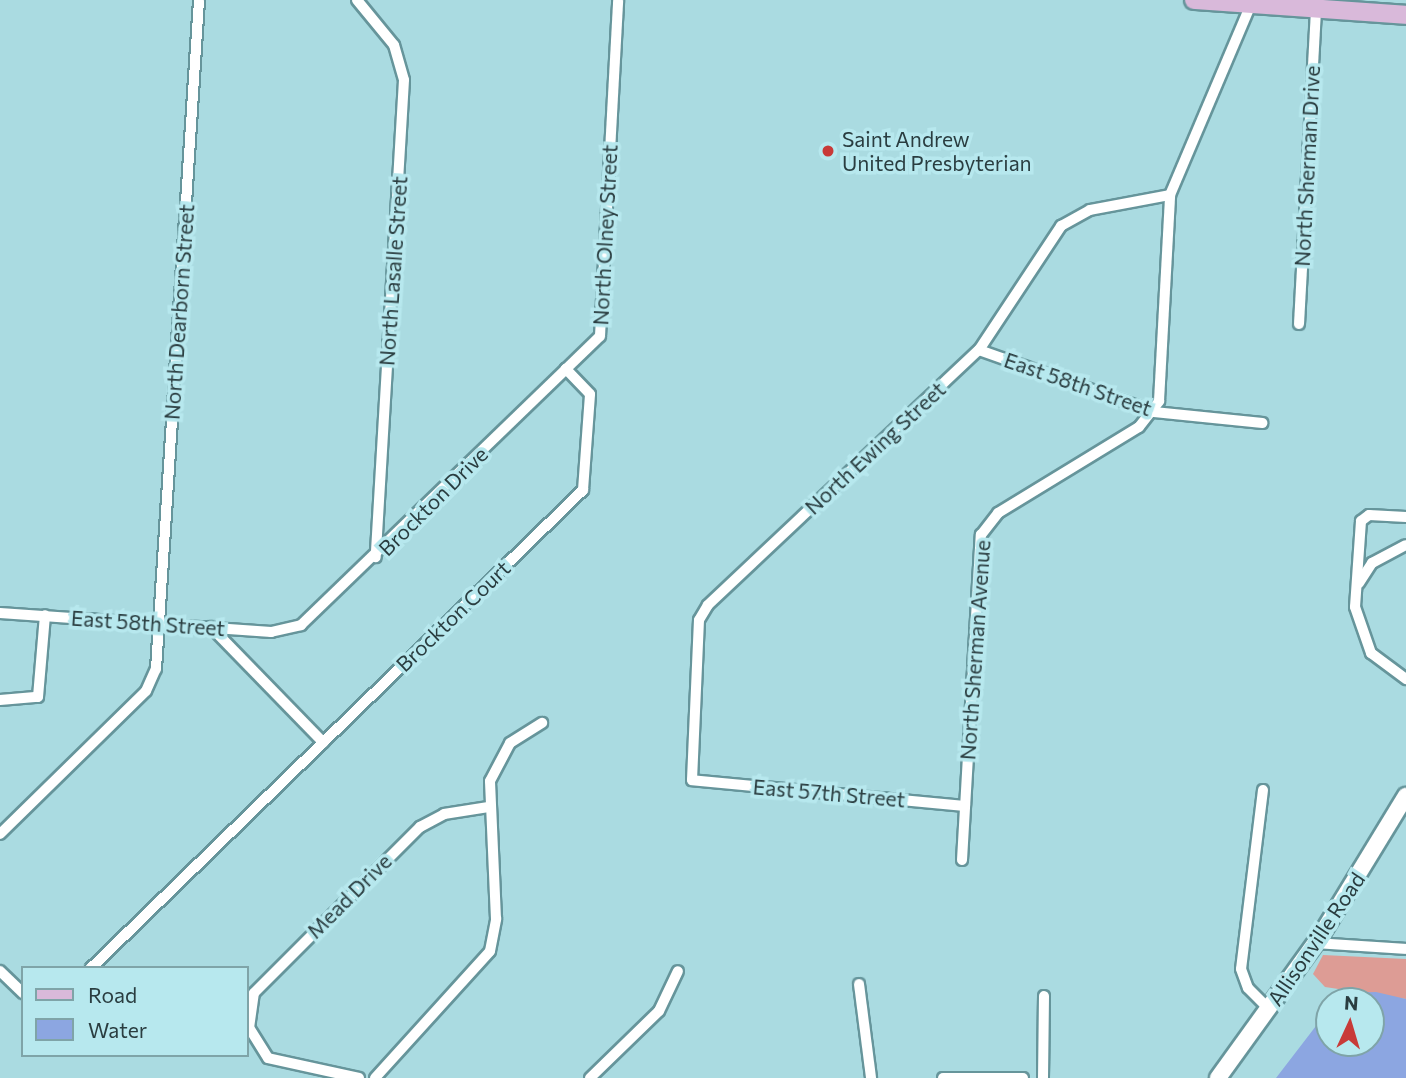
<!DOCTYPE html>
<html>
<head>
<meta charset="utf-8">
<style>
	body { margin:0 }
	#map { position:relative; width:1406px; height:1078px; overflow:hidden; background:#aadbe1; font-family:Commissioner,sans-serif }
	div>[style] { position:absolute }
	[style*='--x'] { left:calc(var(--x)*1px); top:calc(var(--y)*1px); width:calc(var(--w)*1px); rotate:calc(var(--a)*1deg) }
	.green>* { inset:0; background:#dd9c95 }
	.water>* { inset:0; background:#8ca6e1 }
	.roads { filter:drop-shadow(2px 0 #66959b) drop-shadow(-2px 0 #66959b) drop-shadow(0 2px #66959b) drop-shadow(0 -2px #66959b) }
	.minor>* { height:10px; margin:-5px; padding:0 5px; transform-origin:5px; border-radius:5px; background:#fff }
	.secondary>* { height:16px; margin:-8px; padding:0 8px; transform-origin:8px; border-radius:8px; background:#fff }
	.primary>* { height:18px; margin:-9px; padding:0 9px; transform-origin:9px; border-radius:9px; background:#d9b9da }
	.dots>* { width:19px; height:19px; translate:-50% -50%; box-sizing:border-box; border:4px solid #b7e8ee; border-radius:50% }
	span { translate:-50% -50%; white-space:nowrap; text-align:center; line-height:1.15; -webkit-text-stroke:7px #b7e8ee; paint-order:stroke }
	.poi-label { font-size:21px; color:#2a3d40 }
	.left { translate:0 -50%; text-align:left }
	.street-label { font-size:21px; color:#2a3d40 }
	.legend { position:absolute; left:21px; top:966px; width:228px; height:91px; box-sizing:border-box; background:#b7e8ee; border:2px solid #7fa4a8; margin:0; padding:9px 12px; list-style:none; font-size:21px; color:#2a3d40 }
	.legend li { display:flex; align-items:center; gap:14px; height:35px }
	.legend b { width:35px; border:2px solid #7fa4a8 }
	.north { position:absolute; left:1315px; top:987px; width:70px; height:70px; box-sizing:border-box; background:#b7e8ee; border:2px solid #7fa4a8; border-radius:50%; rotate:4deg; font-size:19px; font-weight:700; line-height:28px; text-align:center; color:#2a3d40 }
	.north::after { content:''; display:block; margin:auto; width:24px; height:32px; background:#c83a38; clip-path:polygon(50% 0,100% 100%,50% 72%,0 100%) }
</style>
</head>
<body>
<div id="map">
	<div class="green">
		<i style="clip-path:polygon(1323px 955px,1406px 959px,1406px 999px,1325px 987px,1313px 974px)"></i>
	</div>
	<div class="water">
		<i style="clip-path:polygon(1376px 992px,1406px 999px,1406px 1078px,1276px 1078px,1329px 1009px,1329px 1043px,1371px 1043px,1371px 1001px,1336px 1001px,1345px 993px)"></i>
	</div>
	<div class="roads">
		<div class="minor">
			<i style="--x:357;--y:0;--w:58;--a:50.6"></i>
			<i style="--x:394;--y:45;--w:36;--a:74"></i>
			<i style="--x:404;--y:80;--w:478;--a:93.4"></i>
			<i style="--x:1299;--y:324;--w:315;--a:-86.9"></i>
			<i style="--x:979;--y:350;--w:186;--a:19.5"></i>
			<i style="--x:1154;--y:412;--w:109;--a:5.8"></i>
			<i style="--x:1406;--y:517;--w:37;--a:-177"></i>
			<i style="--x:1369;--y:515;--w:10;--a:143"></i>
			<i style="--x:1361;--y:521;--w:86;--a:94"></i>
			<i style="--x:1355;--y:607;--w:49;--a:70.8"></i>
			<i style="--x:1371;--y:653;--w:44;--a:36.6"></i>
			<i style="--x:1359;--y:583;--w:24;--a:-57"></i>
			<i style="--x:1372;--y:563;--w:38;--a:-28"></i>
			<i style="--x:0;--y:613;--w:272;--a:4"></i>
			<i style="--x:271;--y:632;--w:31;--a:-13"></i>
			<i style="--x:301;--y:625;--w:368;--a:-44"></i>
			<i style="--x:566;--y:369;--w:47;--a:-44.1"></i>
			<i style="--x:600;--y:336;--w:336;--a:-86.9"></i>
			<i style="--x:211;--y:627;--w:161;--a:45.8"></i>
			<i style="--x:0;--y:700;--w:38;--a:-5"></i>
			<i style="--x:38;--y:697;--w:82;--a:-85.1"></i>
			<i style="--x:1263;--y:790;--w:180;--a:97"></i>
			<i style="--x:1241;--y:969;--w:20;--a:70"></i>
			<i style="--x:1248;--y:988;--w:30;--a:45"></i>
			<i style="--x:965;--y:806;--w:274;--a:-174.6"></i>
			<i style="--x:692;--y:780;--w:160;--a:-87.5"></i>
			<i style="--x:699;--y:620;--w:17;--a:-59"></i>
			<i style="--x:708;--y:605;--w:372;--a:-43.3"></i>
			<i style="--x:979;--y:350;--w:149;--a:-56.5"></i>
			<i style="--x:1061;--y:226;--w:33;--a:-29"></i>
			<i style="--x:1090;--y:210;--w:81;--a:-10.6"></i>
			<i style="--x:0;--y:834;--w:204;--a:-44.4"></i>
			<i style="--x:146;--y:691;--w:24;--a:-66"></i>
			<i style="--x:156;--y:669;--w:670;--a:-86.32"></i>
			<i style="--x:962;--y:860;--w:326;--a:-86.7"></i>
			<i style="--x:981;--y:535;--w:28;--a:-52"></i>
			<i style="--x:998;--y:513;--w:165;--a:-31.4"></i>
			<i style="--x:1139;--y:427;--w:33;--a:-52"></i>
			<i style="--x:1159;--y:401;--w:206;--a:-86.9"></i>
			<i style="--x:1170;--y:195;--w:207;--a:-67"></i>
			<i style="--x:1316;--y:943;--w:90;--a:3.8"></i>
			<i style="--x:91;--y:968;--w:686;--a:-44.17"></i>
			<i style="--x:583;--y:490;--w:96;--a:-85.8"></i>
			<i style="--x:590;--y:394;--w:35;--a:-134"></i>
			<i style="--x:0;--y:971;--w:32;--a:44"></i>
			<i style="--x:859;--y:984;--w:95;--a:82.7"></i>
			<i style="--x:359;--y:1078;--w:93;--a:-167.6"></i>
			<i style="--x:268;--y:1058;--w:36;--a:-122"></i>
			<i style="--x:249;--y:1028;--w:35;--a:-82"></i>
			<i style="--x:254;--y:993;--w:235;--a:-45"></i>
			<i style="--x:420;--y:827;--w:27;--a:-28"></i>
			<i style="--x:444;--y:814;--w:45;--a:-9"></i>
			<i style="--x:375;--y:1078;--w:171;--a:-47.8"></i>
			<i style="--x:490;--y:951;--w:33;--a:-79"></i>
			<i style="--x:496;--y:919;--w:138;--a:-92.5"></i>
			<i style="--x:490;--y:781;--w:43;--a:-62.2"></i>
			<i style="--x:510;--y:743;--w:38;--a:-32"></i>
			<i style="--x:590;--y:1078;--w:96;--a:-44.2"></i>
			<i style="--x:659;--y:1011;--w:44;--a:-64.6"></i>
			<i style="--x:943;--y:1078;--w:80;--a:0"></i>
			<i style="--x:1043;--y:1078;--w:82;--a:-89.3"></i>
		</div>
		<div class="secondary">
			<i style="--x:1218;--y:1078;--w:176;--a:-54.2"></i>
			<i style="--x:1321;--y:935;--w:163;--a:-58.6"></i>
		</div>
		<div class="primary">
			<i style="--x:1194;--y:0;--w:213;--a:4"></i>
		</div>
	</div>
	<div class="dots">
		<i style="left:828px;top:151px;background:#c83a38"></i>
	</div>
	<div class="poi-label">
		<span class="left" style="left:842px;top:151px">Saint Andrew<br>United Presbyterian</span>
	</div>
	<div class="street-label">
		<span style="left:1307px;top:166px;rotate:-87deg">North Sherman Drive</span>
		<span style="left:605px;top:235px;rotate:-87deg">North Olney Street</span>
		<span style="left:393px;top:271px;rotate:-86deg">North Lasalle Street</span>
		<span style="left:179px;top:312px;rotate:-86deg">North Dearborn Street</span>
		<span style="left:1078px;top:384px;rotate:19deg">East 58th Street</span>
		<span style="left:875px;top:448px;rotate:-43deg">North Ewing Street</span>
		<span style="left:433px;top:501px;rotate:-45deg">Brockton Drive</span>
		<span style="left:453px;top:616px;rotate:-44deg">Brockton Court</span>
		<span style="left:148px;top:623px;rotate:4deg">East 58th Street</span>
		<span style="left:975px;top:650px;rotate:-86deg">North Sherman Avenue</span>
		<span style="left:829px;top:793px;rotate:5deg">East 57th Street</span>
		<span style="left:349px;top:896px;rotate:-45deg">Mead Drive</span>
		<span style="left:1316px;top:939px;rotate:-56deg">Allisonville Road</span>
	</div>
	<ul class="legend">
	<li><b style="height:9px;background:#d9b9da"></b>Road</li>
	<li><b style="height:19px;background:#8ca6e1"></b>Water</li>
	</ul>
	<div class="north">N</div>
</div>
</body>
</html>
